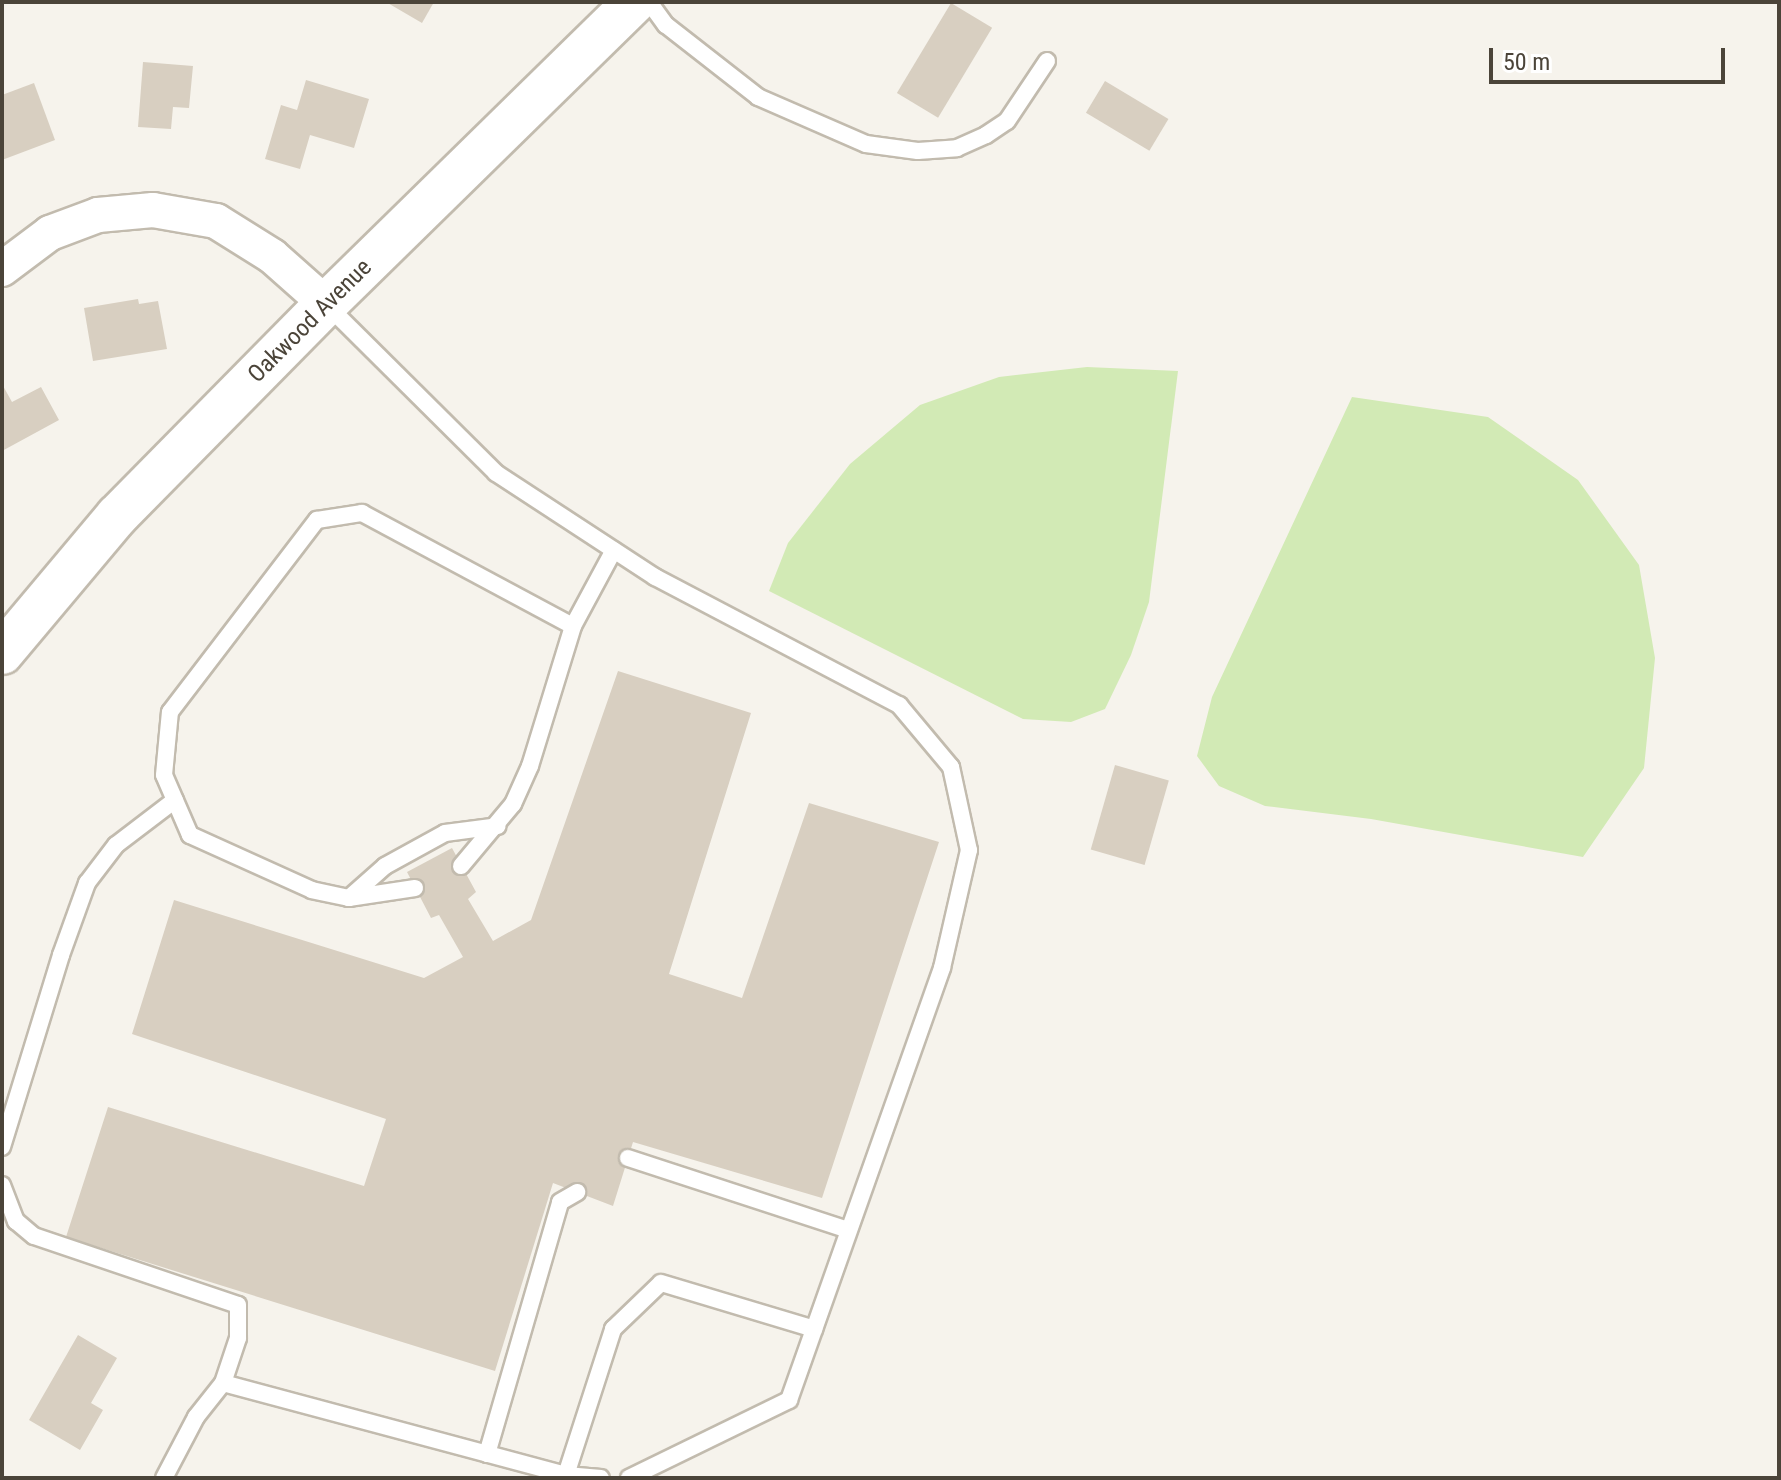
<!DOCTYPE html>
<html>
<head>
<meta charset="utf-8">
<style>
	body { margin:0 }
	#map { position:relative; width:1781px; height:1480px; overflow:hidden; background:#f6f3ec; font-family:"Roboto Condensed",sans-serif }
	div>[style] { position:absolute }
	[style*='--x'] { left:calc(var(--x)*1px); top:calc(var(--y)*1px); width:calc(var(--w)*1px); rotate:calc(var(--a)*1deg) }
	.green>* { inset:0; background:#d2eab5 }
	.building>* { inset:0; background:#d8cfc1; transform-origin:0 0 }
	.roads { filter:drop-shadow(2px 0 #c2bbae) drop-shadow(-2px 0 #c2bbae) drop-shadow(0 2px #c2bbae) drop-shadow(0 -2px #c2bbae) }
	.service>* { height:16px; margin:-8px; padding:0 8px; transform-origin:8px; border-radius:8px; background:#fff }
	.minor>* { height:34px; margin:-17px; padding:0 17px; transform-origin:17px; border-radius:17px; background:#fff }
	.tertiary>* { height:42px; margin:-21px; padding:0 21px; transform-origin:21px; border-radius:21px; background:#fff }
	span { translate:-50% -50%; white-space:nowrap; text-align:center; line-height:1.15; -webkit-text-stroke:6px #fff; paint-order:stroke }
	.street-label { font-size:24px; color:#4b4439 }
	.frame { position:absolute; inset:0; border:4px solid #4b4439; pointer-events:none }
	.scale { position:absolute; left:1489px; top:48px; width:236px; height:36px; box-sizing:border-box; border:4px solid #4b4439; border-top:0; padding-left:10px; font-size:24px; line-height:28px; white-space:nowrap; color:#4b4439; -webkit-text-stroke:6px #fff; paint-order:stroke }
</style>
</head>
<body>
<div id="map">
	<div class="green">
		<i style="clip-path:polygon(1087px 367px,1178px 371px,1149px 602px,1131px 655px,1105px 709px,1071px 722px,1023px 719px,769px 591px,788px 543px,850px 464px,920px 405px,999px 377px)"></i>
		<i style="clip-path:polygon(1352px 397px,1488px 417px,1578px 480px,1639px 565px,1655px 658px,1644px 768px,1583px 857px,1371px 819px,1265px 806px,1219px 786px,1197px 756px,1212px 697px)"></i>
	</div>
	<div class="building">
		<i style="clip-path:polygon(386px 2px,434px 2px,422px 23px)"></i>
		<i style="left:951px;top:3px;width:48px;height:105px;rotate:31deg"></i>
		<i style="clip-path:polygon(143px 62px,193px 66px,189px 108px,173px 107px,171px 129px,138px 127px)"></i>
		<i style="clip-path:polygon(306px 80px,369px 99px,354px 148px,310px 135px,300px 169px,265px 159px,281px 105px,297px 110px)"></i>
		<i style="left:1105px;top:81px;width:74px;height:37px;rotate:31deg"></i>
		<i style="clip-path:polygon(34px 83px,55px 140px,2px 160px,2px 95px)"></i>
		<i style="clip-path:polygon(138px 299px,139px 304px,158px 301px,167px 349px,93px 361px,84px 308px)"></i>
		<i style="clip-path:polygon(2px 384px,12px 402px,41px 387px,59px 420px,2px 451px)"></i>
		<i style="clip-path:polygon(618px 671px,751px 713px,669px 974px,742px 998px,809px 803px,939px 842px,822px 1198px,633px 1142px,613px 1206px,553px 1183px,495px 1371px,66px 1237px,108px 1107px,364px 1186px,386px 1119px,132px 1034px,174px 900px,424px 978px,463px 957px,439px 915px,431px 918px,407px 872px,452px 848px,476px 892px,468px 899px,493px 941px,531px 920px)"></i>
		<i style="left:1115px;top:765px;width:56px;height:88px;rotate:16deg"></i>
		<i style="clip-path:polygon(78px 1335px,117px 1358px,91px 1403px,103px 1410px,80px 1450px,29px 1420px)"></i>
	</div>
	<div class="roads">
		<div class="service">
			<i style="--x:649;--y:2;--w:29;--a:54"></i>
			<i style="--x:666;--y:25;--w:117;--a:38"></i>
			<i style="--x:758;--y:97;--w:118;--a:23.5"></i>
			<i style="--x:866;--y:144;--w:52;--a:7.7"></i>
			<i style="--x:918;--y:151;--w:39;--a:-4"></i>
			<i style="--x:957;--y:148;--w:32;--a:-24"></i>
			<i style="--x:986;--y:135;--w:25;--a:-34"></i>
			<i style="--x:1007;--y:121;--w:72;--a:-56.3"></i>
			<i style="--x:327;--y:305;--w:238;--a:44.8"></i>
			<i style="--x:496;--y:473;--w:190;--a:33.2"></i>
			<i style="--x:655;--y:577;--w:276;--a:27.7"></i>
			<i style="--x:899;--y:705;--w:81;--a:50"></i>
			<i style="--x:951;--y:767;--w:85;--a:77.8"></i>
			<i style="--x:969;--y:850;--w:121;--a:102.9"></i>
			<i style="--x:942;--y:968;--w:458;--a:109.5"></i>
			<i style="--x:789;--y:1400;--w:178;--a:154"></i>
			<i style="--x:461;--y:866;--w:81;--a:-50"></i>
			<i style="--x:513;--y:804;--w:42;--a:-65.9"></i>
			<i style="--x:530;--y:766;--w:146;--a:-72.9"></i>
			<i style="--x:573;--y:626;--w:86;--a:-61.7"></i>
			<i style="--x:415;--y:888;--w:67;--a:171.4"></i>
			<i style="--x:349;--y:898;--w:38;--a:-168"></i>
			<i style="--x:312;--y:890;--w:134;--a:-155.7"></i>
			<i style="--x:190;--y:835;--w:65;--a:-113.4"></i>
			<i style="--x:164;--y:775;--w:63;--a:-84.6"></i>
			<i style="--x:170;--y:712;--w:242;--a:-52.6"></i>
			<i style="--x:317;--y:520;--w:46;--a:-8.8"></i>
			<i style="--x:362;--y:513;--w:239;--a:28.2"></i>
			<i style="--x:349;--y:898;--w:48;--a:-41.6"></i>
			<i style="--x:385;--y:866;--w:68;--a:-28.8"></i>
			<i style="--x:445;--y:833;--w:53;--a:-7.5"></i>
			<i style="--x:2;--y:1147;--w:201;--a:-72.9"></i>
			<i style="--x:61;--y:955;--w:77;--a:-70.1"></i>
			<i style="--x:87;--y:883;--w:48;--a:-52.7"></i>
			<i style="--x:116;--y:845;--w:74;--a:-37.3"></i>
			<i style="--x:628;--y:1158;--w:231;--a:18.1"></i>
			<i style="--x:2;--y:1185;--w:39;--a:69"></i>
			<i style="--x:16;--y:1221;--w:23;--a:40"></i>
			<i style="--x:34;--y:1236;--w:215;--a:18.7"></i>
			<i style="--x:238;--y:1305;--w:33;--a:90"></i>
			<i style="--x:238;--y:1338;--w:47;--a:108.4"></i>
			<i style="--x:487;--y:1454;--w:262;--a:-73.8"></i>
			<i style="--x:560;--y:1202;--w:20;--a:-30"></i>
			<i style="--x:164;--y:1478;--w:69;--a:-62.3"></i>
			<i style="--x:196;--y:1417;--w:43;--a:-51.5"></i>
			<i style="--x:223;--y:1383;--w:355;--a:15"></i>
			<i style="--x:566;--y:1475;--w:35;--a:5"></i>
			<i style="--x:565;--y:1478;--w:157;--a:-72.1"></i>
			<i style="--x:613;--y:1329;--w:66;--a:-43.8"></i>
			<i style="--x:661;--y:1283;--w:160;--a:16.7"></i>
		</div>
		<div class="minor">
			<i style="--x:2;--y:269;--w:60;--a:-36.9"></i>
			<i style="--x:50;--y:233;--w:51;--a:-20.6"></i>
			<i style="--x:98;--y:215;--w:55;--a:-5.2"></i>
			<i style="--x:153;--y:210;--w:64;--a:9.9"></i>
			<i style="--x:216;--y:221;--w:66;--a:32"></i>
			<i style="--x:272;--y:256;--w:72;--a:41.6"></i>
		</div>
		<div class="tertiary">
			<i style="--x:2;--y:653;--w:179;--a:-50"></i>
			<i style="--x:117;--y:516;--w:298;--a:-45.4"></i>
			<i style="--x:326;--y:304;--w:431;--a:-44.4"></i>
		</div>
	</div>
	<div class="street-label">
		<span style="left:310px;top:321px;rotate:-45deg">Oakwood Avenue</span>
	</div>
	<div class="frame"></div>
	<div class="scale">50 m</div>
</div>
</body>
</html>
